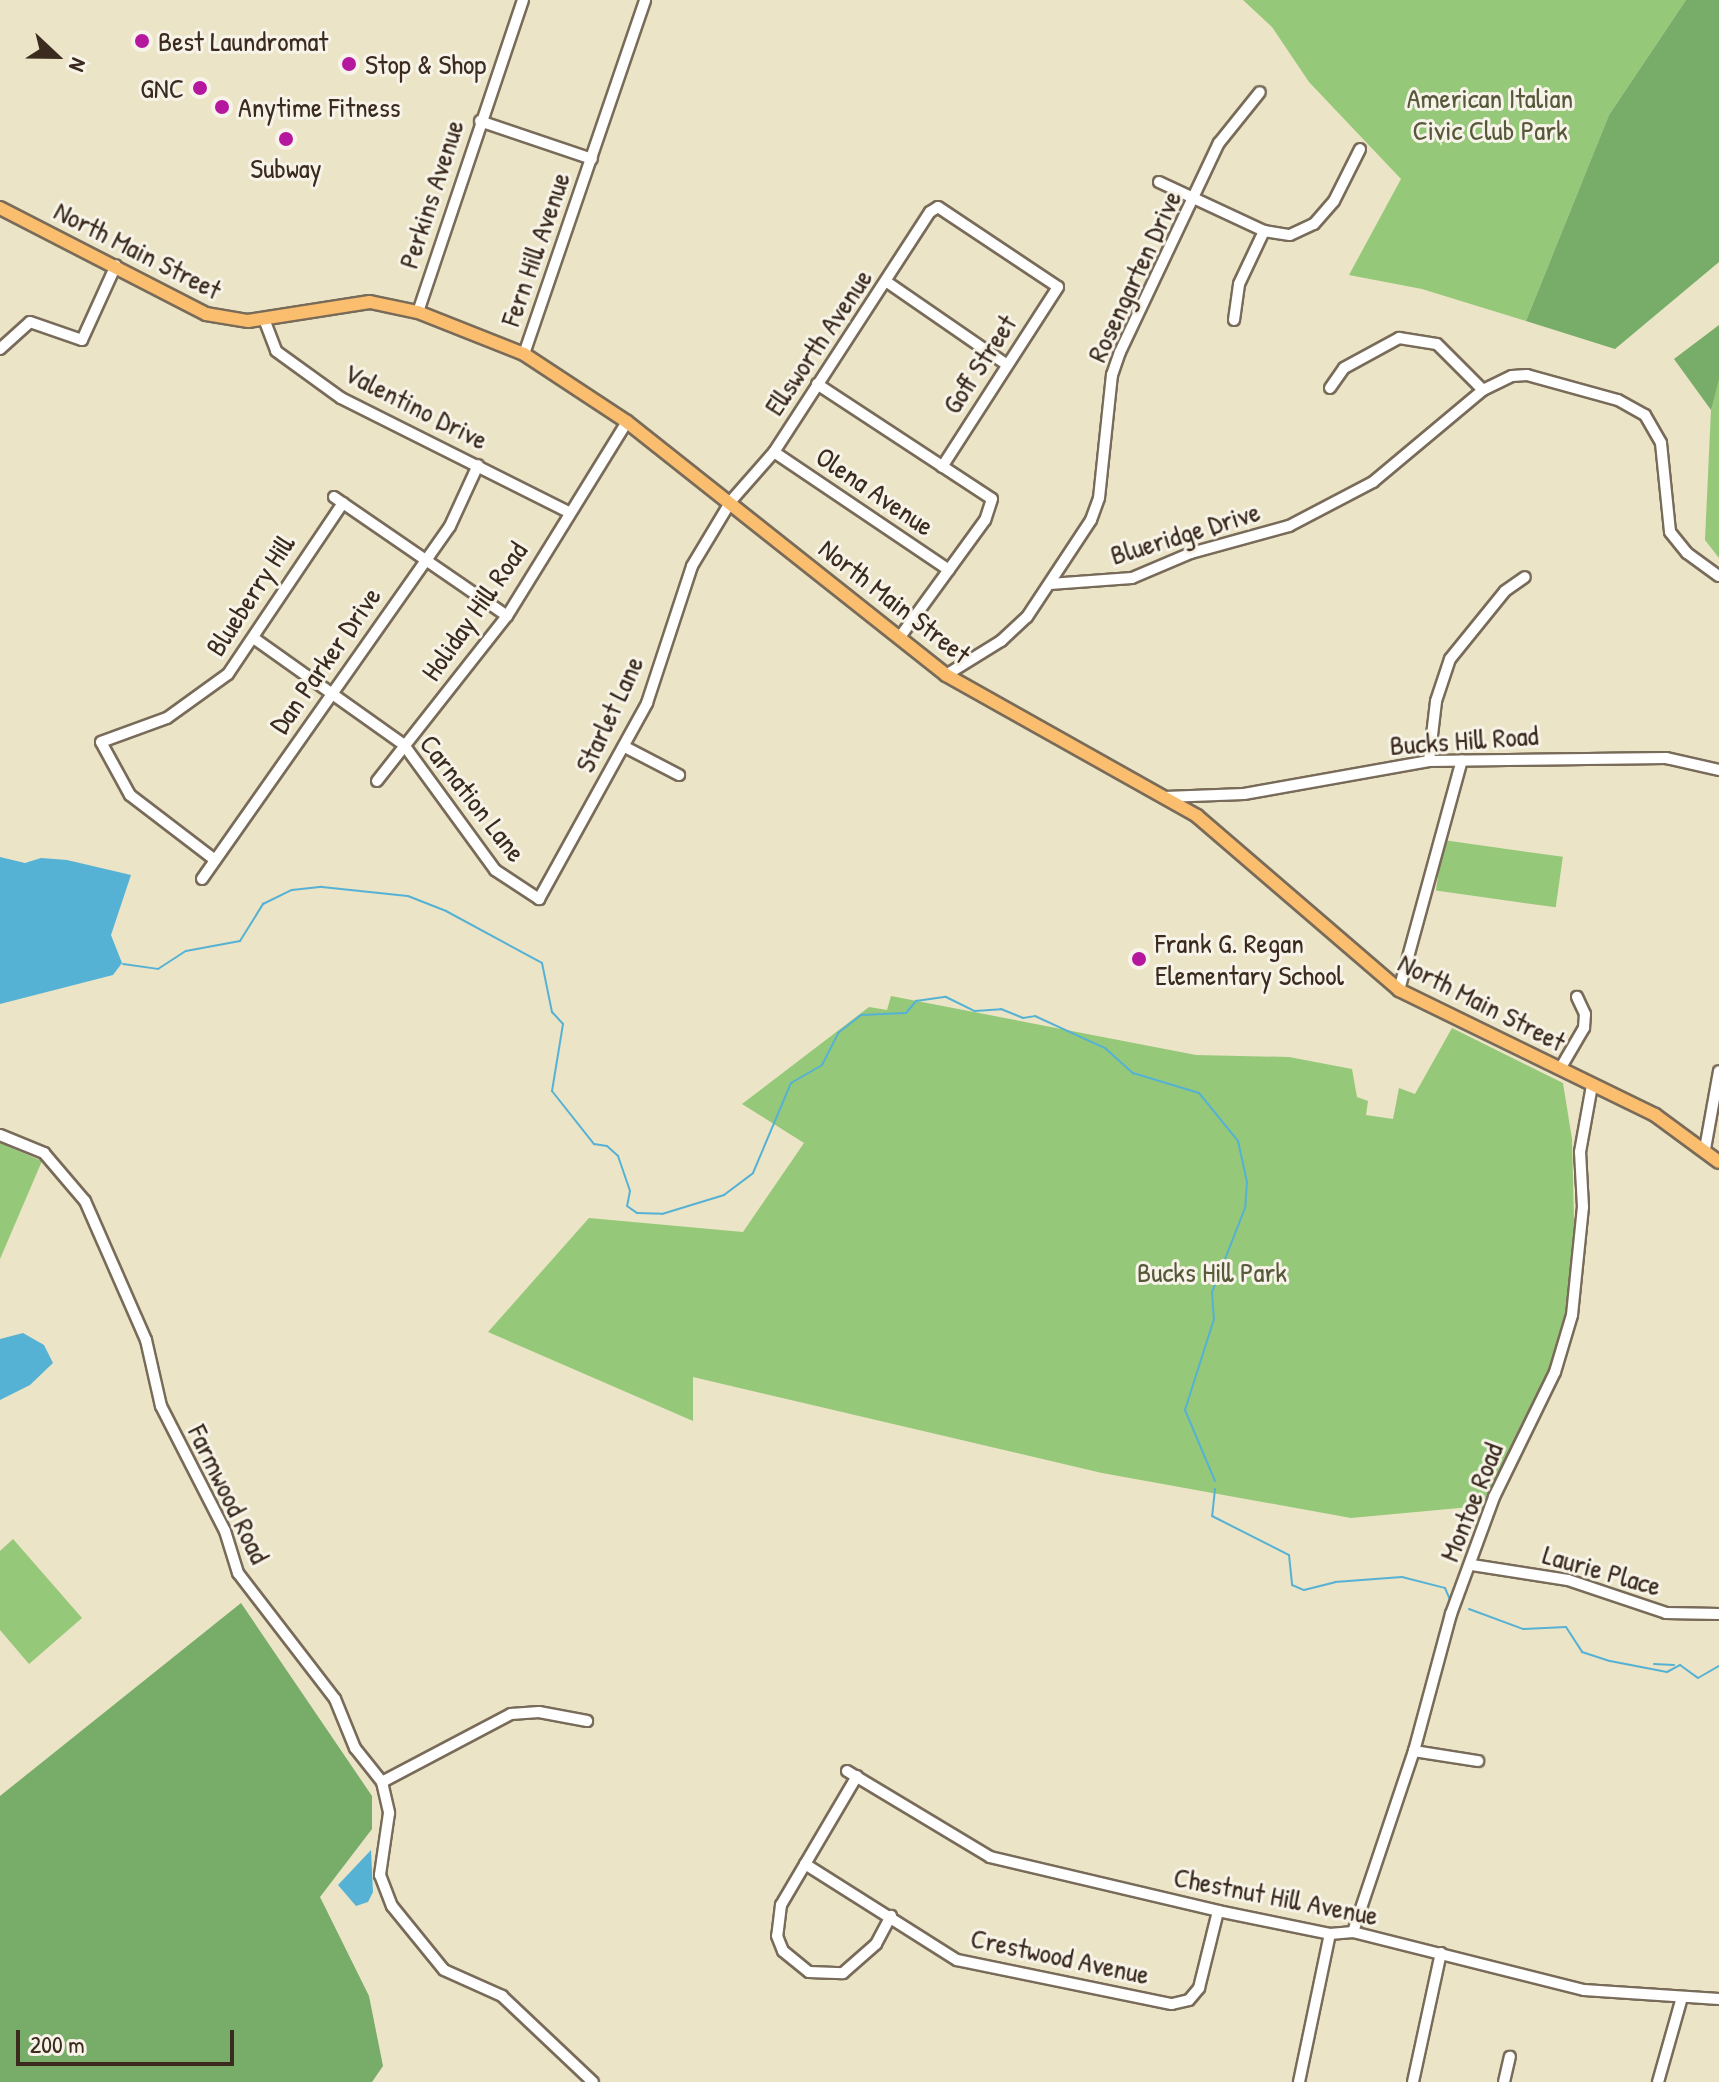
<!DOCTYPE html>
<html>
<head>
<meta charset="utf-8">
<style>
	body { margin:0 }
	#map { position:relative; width:1719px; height:2082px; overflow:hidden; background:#ebe4c6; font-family:"Patrick Hand",sans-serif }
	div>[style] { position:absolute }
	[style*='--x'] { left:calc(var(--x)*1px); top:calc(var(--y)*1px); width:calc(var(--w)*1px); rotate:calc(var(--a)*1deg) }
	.green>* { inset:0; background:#95c879; transform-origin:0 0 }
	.forest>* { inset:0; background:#78ac69 }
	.water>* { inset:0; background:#56b2d4 }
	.stream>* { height:2px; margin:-1px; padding:0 1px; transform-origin:1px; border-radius:1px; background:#56b2d4 }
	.roads { filter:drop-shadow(2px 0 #796b59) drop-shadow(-2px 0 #796b59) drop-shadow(0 2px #796b59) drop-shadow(0 -2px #796b59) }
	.minor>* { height:10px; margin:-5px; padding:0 5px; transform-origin:5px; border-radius:5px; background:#fff }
	.major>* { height:12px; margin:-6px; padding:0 6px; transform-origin:6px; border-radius:6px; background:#fbbe6e }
	.dots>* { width:22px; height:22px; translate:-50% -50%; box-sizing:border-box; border:4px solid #f7f3e8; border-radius:50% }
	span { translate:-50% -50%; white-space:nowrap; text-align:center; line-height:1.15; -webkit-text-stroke:6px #f7f3e8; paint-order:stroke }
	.poi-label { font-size:28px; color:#3b2a1e }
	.left { translate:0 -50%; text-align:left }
	.right { translate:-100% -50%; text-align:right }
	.park-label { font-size:28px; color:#565939 }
	.street-label { font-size:28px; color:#3b2a1e }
	.north { position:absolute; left:16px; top:16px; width:80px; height:80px; -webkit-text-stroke:6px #f7f3e8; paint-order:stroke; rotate:112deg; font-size:22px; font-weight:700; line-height:32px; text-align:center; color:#3b2a1e }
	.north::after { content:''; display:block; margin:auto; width:28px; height:36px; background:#3b2a1e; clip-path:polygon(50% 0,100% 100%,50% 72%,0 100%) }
	.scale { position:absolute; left:16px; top:2030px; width:218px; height:36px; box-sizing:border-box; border:4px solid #3b2a1e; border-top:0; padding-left:10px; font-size:24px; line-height:28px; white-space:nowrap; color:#3b2a1e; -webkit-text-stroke:6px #f7f3e8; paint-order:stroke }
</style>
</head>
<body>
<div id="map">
	<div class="green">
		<i style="clip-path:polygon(1243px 0,1686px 0,1609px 115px,1526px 321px,1422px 289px,1349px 275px,1401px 179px,1309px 82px,1272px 27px)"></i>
		<i style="clip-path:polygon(1717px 377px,1719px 379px,1719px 558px,1705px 540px,1711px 410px)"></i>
		<i style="left:1443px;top:840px;width:121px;height:51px;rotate:8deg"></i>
		<i style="clip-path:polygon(891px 996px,1196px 1055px,1289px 1057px,1352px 1069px,1357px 1097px,1368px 1101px,1366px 1115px,1393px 1119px,1399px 1088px,1415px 1094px,1452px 1028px,1563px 1083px,1572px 1139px,1575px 1261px,1556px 1361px,1481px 1506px,1351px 1518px,1102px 1473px,693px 1377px,693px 1421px,488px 1332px,589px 1218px,743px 1232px,804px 1143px,742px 1104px,869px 1007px,887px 1010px)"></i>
		<i style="clip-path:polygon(0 1143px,42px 1161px,0 1259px)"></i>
		<i style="clip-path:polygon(13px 1539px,82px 1618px,29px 1664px,0 1630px,0 1551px)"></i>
	</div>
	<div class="forest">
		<i style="clip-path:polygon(1686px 0,1719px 0,1719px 262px,1615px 349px,1526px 321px,1609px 115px)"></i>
		<i style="clip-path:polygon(1719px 325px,1719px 379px,1711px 410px,1674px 359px)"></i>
		<i style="clip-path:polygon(241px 1603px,372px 1796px,372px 1829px,320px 1897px,369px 1996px,383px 2066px,372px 2082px,0 2082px,0 1796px)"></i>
	</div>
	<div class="water">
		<i style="clip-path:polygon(0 857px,25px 863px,41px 858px,67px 860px,131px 875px,111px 935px,122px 963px,113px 975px,0 1004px)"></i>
		<i style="clip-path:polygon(23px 1333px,44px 1345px,53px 1363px,30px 1385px,0 1400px,0 1339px)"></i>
		<i style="clip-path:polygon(371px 1850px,373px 1892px,368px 1902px,356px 1906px,338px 1885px)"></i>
	</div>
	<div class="stream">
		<i style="--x:123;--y:964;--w:35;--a:8"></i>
		<i style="--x:158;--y:969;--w:33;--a:-33"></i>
		<i style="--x:186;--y:951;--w:55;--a:-10.5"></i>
		<i style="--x:240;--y:941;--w:44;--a:-58.1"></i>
		<i style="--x:263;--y:904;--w:32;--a:-26"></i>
		<i style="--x:292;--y:890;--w:30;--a:-6"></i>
		<i style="--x:322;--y:887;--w:86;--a:6"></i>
		<i style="--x:408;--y:896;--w:41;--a:21.5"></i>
		<i style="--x:446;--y:911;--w:109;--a:28.4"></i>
		<i style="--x:542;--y:963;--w:50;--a:78.5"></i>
		<i style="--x:552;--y:1012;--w:16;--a:47"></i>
		<i style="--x:563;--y:1024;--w:68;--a:99.3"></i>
		<i style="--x:552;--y:1091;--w:68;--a:51.6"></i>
		<i style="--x:594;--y:1144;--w:13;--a:9"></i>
		<i style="--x:607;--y:1146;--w:15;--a:42"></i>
		<i style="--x:618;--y:1156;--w:37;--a:71"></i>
		<i style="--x:630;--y:1191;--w:15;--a:101"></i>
		<i style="--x:627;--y:1206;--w:12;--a:35"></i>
		<i style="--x:637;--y:1213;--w:25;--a:2"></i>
		<i style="--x:662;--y:1214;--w:65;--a:-17"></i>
		<i style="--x:724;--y:1195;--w:36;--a:-37"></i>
		<i style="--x:753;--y:1173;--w:98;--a:-67.1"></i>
		<i style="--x:791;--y:1083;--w:36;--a:-30"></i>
		<i style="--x:822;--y:1065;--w:36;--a:-63"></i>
		<i style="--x:838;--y:1033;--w:29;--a:-38"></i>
		<i style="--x:861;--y:1015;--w:45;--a:-2.5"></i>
		<i style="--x:906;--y:1013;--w:16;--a:-50"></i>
		<i style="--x:916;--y:1001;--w:30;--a:-8"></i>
		<i style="--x:946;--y:997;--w:32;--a:26"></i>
		<i style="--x:975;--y:1011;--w:26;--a:-4"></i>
		<i style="--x:1001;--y:1009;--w:24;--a:22"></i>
		<i style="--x:1023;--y:1018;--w:12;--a:-9"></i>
		<i style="--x:1035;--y:1016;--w:77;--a:24.6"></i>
		<i style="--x:1105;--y:1048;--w:38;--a:42"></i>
		<i style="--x:1133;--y:1073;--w:69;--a:16.9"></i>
		<i style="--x:1199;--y:1093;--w:62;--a:50.9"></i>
		<i style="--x:1238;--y:1141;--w:42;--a:77.6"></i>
		<i style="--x:1247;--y:1182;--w:26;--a:94"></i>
		<i style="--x:1245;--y:1208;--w:90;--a:111.4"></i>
		<i style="--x:1212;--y:1292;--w:27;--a:86"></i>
		<i style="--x:1214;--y:1319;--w:96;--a:107.7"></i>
		<i style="--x:1185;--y:1410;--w:77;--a:67.1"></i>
		<i style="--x:1215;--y:1489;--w:27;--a:96"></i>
		<i style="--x:1212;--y:1516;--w:86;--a:26.9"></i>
		<i style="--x:1289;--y:1555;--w:30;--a:84"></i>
		<i style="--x:1292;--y:1585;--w:13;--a:23"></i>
		<i style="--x:1304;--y:1590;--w:32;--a:-14"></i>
		<i style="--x:1335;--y:1582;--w:67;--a:-4.3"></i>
		<i style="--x:1402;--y:1577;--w:44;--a:14.3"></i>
		<i style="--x:1445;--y:1588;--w:13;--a:67"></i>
		<i style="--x:1469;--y:1609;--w:58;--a:20.3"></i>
		<i style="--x:1523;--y:1629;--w:43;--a:-2.7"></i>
		<i style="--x:1566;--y:1627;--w:30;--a:57"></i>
		<i style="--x:1582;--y:1652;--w:29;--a:18"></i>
		<i style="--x:1610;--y:1661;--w:58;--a:10.9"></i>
		<i style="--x:1667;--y:1672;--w:15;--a:-28"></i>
		<i style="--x:1680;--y:1665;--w:22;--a:36"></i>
		<i style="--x:1698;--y:1678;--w:24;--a:-30"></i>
		<i style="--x:1654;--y:1664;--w:20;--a:3"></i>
	</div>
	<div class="roads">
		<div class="minor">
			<i style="--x:480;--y:121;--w:118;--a:18.7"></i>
			<i style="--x:1159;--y:182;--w:116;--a:25"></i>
			<i style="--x:1264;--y:231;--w:26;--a:9"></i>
			<i style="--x:1290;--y:235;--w:26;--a:-25"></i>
			<i style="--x:1314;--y:224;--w:30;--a:-49"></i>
			<i style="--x:1334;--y:201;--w:58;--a:-63.4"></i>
			<i style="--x:887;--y:282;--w:145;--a:34.6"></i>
			<i style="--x:418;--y:312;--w:329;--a:-71.4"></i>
			<i style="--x:264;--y:319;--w:34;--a:69"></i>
			<i style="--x:276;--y:351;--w:80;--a:35.9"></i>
			<i style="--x:341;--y:398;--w:255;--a:26.6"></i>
			<i style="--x:1234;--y:320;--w:36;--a:-82"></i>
			<i style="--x:1239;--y:284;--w:59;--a:-64.7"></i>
			<i style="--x:0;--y:349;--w:40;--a:-42"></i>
			<i style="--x:30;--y:322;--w:55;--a:19.1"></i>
			<i style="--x:82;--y:340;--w:82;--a:-65.6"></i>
			<i style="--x:524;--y:354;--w:374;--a:-71.1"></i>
			<i style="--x:817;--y:384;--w:209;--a:33.3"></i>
			<i style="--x:992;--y:499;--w:22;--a:108"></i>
			<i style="--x:985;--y:520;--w:145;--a:126"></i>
			<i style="--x:1330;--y:388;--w:24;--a:-55"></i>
			<i style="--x:1344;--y:368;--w:63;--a:-28.6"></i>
			<i style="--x:1399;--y:338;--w:38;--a:9"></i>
			<i style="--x:1437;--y:344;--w:65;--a:45"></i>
			<i style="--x:774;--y:452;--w:211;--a:34"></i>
			<i style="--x:334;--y:497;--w:210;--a:34.5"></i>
			<i style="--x:1050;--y:584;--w:82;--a:-4.2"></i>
			<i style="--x:1132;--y:578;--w:64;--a:-23"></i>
			<i style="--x:1191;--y:553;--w:102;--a:-15.4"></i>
			<i style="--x:1289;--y:526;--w:95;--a:-27.6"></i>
			<i style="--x:1373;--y:482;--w:143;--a:-39.9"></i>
			<i style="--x:1483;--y:390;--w:32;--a:-26"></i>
			<i style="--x:1512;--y:376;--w:15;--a:-4"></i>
			<i style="--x:1527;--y:375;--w:94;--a:15.4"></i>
			<i style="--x:1618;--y:400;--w:31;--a:29"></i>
			<i style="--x:1645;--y:415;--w:32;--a:60"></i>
			<i style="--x:1661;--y:443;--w:89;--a:84.2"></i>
			<i style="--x:1670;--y:532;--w:27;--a:51"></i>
			<i style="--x:1687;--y:553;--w:39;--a:36"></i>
			<i style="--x:255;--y:639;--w:183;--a:35.4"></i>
			<i style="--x:404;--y:745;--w:155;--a:53.9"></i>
			<i style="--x:495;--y:870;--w:53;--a:33.4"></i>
			<i style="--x:539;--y:899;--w:224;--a:-61.1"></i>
			<i style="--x:647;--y:703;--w:144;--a:-71.8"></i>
			<i style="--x:692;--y:566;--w:76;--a:-59"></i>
			<i style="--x:731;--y:501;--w:65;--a:-48.7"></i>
			<i style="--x:774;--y:452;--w:286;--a:-57"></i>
			<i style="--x:930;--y:212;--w:9;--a:-32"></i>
			<i style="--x:938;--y:207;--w:144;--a:33.7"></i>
			<i style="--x:1058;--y:287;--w:214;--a:122.8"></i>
			<i style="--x:946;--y:675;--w:65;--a:-31.7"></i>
			<i style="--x:1001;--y:641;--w:35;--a:-43"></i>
			<i style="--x:1027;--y:617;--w:116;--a:-56.6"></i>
			<i style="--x:1091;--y:520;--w:23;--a:-70"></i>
			<i style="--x:1099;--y:498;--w:124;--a:-84"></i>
			<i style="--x:1112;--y:375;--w:24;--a:-71"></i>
			<i style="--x:1120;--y:352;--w:231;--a:-64.7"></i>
			<i style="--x:1219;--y:143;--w:65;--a:-51.2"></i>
			<i style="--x:625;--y:747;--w:61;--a:27.4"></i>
			<i style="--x:1429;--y:761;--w:60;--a:-83.3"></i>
			<i style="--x:1436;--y:701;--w:44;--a:-71.6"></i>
			<i style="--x:1450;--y:659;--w:87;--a:-51"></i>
			<i style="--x:1505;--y:591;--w:24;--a:-35"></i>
			<i style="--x:377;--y:781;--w:210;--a:-51.8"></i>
			<i style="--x:507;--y:616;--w:228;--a:-58.3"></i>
			<i style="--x:1165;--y:797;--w:79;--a:-2.2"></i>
			<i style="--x:1244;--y:794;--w:188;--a:-10.1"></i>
			<i style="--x:1429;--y:761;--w:237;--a:-0.7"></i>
			<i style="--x:1666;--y:758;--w:54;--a:12.8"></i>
			<i style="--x:215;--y:860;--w:107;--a:-142.6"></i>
			<i style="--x:130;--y:795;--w:60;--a:-118.7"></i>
			<i style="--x:101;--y:742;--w:70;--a:-20"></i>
			<i style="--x:167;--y:718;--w:75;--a:-35.8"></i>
			<i style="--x:228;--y:674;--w:206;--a:-56.1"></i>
			<i style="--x:202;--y:879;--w:431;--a:-54.9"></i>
			<i style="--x:450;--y:526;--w:67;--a:-65.3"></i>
			<i style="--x:1399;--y:990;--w:238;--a:-74.7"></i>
			<i style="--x:1560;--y:1069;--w:48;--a:-59.7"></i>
			<i style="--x:1584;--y:1028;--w:14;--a:-86"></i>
			<i style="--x:1585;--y:1014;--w:19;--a:-115"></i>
			<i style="--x:0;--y:1135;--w:48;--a:22.2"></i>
			<i style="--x:44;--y:1153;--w:63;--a:49.5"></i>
			<i style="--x:85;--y:1201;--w:152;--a:66.3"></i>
			<i style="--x:146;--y:1340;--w:68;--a:77.2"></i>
			<i style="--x:161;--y:1406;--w:140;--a:62.9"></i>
			<i style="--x:225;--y:1531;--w:44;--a:72.8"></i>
			<i style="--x:238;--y:1573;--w:159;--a:52.4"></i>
			<i style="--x:335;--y:1699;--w:53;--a:67.8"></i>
			<i style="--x:355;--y:1748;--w:43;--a:51.5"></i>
			<i style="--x:382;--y:1782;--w:32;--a:77"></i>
			<i style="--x:389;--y:1813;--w:63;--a:98.3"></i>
			<i style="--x:380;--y:1875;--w:33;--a:69"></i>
			<i style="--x:392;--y:1906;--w:82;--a:50.9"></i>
			<i style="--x:444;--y:1970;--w:64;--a:24.1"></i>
			<i style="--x:502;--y:1996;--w:125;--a:43.4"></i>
			<i style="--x:1705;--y:1149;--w:79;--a:-79.8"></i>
			<i style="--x:1472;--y:1565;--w:97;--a:8.9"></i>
			<i style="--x:1568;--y:1580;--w:103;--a:18.6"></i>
			<i style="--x:1666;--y:1613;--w:53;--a:1.1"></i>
			<i style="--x:1414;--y:1751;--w:65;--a:8.9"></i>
			<i style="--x:847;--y:1771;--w:167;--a:31"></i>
			<i style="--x:990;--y:1857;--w:234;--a:13.3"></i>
			<i style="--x:1218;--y:1911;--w:114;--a:11.6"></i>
			<i style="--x:1330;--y:1934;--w:23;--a:-5"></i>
			<i style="--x:1353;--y:1932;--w:238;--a:14.1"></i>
			<i style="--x:1584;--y:1990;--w:135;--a:3.8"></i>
			<i style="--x:857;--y:1776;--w:150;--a:120.5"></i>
			<i style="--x:781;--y:1905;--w:31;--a:97"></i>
			<i style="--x:777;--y:1936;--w:16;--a:68"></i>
			<i style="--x:783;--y:1951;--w:33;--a:39"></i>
			<i style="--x:809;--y:1972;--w:34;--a:2"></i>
			<i style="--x:843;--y:1973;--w:44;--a:-41.3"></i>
			<i style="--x:876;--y:1944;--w:32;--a:-62"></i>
			<i style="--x:382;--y:1782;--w:146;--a:-27.8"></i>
			<i style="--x:511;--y:1714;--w:28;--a:-4"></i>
			<i style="--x:539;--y:1712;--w:49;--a:10.6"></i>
			<i style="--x:805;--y:1864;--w:180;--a:32.3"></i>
			<i style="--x:957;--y:1960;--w:219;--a:11.6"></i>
			<i style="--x:1172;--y:2004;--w:17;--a:-13"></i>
			<i style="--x:1189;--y:2000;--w:16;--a:-50"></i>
			<i style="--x:1199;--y:1988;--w:79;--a:-76.1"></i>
			<i style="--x:1353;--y:1932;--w:191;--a:-71.4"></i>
			<i style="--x:1414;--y:1751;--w:142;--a:-74.9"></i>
			<i style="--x:1451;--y:1614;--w:125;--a:-69.8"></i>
			<i style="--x:1494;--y:1497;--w:139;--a:-64"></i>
			<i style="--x:1555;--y:1372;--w:59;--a:-73.4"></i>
			<i style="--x:1572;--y:1315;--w:109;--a:-84.2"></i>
			<i style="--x:1583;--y:1207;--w:55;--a:-93.1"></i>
			<i style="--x:1580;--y:1152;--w:68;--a:-79.8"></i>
			<i style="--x:1299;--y:2082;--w:151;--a:-78.2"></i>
			<i style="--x:1413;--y:2082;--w:132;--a:-77.8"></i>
			<i style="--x:1504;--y:2082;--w:26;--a:-77"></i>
			<i style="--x:1658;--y:2082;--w:88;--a:-74.2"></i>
		</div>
		<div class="major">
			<i style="--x:0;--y:208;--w:232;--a:27.2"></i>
			<i style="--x:206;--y:314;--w:43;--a:9.5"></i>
			<i style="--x:248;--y:321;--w:123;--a:-8.9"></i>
			<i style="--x:370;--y:302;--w:49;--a:11.8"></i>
			<i style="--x:418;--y:312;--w:114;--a:21.6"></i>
			<i style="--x:524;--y:354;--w:123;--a:33.4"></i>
			<i style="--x:627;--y:422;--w:407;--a:38.4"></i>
			<i style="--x:946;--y:675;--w:288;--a:29.3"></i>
			<i style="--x:1197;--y:816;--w:267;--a:40.7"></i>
			<i style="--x:1399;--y:990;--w:285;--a:26"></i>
			<i style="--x:1655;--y:1115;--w:79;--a:36.3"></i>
		</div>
	</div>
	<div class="dots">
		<i style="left:142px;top:41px;background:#b5179e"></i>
		<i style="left:349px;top:64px;background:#b5179e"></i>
		<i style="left:200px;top:88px;background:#b5179e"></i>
		<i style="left:222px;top:107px;background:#b5179e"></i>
		<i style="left:286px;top:139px;background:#b5179e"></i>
		<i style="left:1139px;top:959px;background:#b5179e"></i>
	</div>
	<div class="poi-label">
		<span class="left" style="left:158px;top:41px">Best Laundromat</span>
		<span class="left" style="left:365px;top:64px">Stop &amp; Shop</span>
		<span class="right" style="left:184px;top:88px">GNC</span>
		<span class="left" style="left:238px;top:107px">Anytime Fitness</span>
		<span style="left:286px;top:168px">Subway</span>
		<span class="left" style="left:1155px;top:959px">Frank G. Regan<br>Elementary School</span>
	</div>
	<div class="park-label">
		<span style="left:1490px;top:114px">American Italian<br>Civic Club Park</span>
		<span style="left:1212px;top:1272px">Bucks Hill Park</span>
	</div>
	<div class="street-label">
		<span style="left:431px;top:194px;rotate:-72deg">Perkins Avenue</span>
		<span style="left:535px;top:249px;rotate:-71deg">Fern Hill Avenue</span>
		<span style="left:138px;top:250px;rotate:27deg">North Main Street</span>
		<span style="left:1134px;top:276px;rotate:-65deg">Rosengarten Drive</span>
		<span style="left:818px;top:342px;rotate:-56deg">Ellsworth Avenue</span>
		<span style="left:979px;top:364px;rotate:-57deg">Goff Street</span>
		<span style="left:416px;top:406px;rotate:27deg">Valentino Drive</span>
		<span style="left:875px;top:491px;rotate:34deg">Olena Avenue</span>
		<span style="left:1185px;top:533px;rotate:-17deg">Blueridge Drive</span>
		<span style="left:250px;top:595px;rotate:-57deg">Blueberry Hill</span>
		<span style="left:895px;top:601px;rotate:38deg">North Main Street</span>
		<span style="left:474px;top:611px;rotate:-55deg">Holiday Hill Road</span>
		<span style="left:325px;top:660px;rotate:-55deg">Dan Parker Drive</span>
		<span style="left:609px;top:714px;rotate:-65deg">Starlet Lane</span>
		<span style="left:1464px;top:740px;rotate:-4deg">Bucks Hill Road</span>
		<span style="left:473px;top:798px;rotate:52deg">Carnation Lane</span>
		<span style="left:1482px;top:1002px;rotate:27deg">North Main Street</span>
		<span style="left:229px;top:1494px;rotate:64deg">Farmwood Road</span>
		<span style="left:1471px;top:1502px;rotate:-68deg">Montoe Road</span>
		<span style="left:1602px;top:1570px;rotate:16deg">Laurie Place</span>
		<span style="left:1276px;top:1896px;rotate:11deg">Chestnut Hill Avenue</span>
		<span style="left:1060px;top:1956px;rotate:12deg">Crestwood Avenue</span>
	</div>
	<div class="north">N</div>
	<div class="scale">200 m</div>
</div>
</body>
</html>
